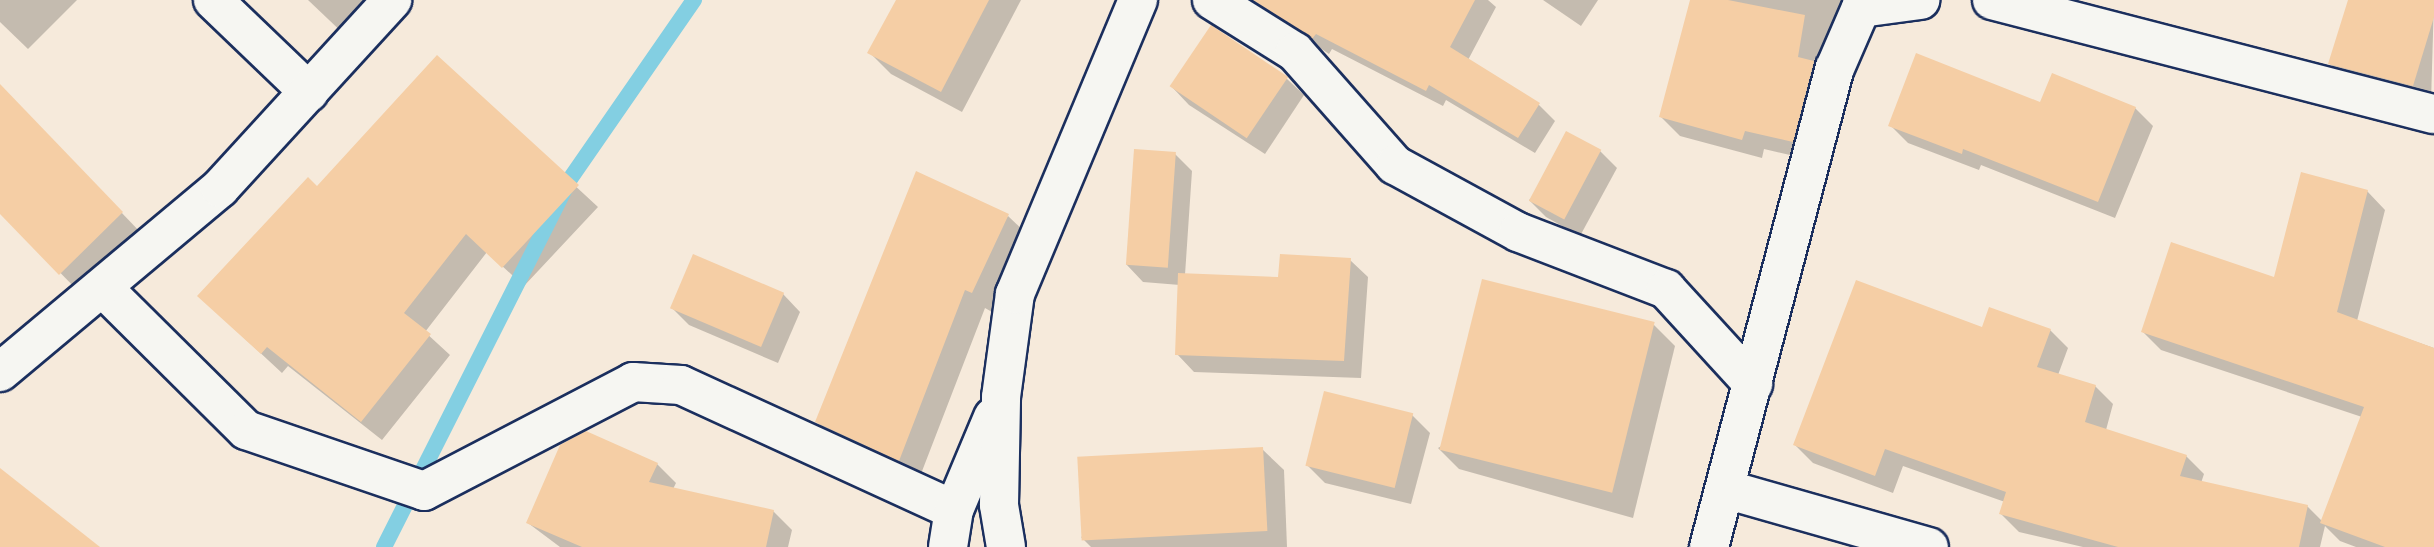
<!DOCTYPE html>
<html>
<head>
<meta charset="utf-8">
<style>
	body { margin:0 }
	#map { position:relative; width:2434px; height:547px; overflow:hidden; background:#f6eadb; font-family:"Architects Daughter",sans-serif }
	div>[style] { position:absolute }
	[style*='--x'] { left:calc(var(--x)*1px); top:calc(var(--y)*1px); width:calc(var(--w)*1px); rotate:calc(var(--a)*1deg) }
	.shadow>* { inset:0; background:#0003 }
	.stream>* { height:16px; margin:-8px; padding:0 8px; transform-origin:8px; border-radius:8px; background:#83cfe2 }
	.building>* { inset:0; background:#f5cea5; transform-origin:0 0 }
	.roads { filter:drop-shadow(2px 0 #1b2f5e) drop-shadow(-2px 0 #1b2f5e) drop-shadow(0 2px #1b2f5e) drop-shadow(0 -2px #1b2f5e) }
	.minor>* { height:38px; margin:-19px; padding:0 19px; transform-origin:19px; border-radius:19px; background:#f6f6f2 }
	span { translate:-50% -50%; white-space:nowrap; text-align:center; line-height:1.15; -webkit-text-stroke:5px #f6f6f2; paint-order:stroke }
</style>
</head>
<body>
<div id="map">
	<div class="shadow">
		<i style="clip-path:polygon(0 0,77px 0,28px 49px,0 22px)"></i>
		<i style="clip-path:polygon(308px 0,384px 0,348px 38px)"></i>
		<i style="clip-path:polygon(898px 0,1021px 0,962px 112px,891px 74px,870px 53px)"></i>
		<i style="clip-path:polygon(1249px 0,1488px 0,1496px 7px,1468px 60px,1539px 105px,1555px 121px,1535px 153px,1446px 100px,1443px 106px,1332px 49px,1329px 54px)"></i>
		<i style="clip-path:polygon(1543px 0,1598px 0,1581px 26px)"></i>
		<i style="clip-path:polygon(1691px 0,1851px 0,1812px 160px,1764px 149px,1762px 158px,1680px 136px,1661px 117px)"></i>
		<i style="clip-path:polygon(2349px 0,2434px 0,2431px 102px,2347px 81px,2330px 64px)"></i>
		<i style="clip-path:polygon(437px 58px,598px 207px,524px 286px,487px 252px,425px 332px,450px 355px,382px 440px,288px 366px,282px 373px,199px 296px,317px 189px)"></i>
		<i style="clip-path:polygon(1286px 78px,1304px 95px,1265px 154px,1189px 105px,1172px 87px)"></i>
		<i style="clip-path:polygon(0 86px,143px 235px,81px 294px,0 211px)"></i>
		<i style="clip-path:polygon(2041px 104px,2135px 108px,2153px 126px,2115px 218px,1981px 165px,1979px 170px,1908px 143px,1890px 125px)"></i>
		<i style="clip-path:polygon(1600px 151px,1617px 168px,1580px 236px,1546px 217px,1529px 200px)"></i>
		<i style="clip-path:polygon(1175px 154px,1192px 171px,1185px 275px,1280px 278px,1350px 260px,1368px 277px,1361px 378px,1194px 372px,1177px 354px,1180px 285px,1143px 282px,1126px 264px)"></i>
		<i style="clip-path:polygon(2367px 191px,2385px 210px,2357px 321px,2434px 348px,2434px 547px,2356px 547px,2340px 541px,2325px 526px,2320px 547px,2083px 547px,2019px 532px,2001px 514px,2005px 502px,1903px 466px,1893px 493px,1813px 463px,1795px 445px,1983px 329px,2050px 330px,2068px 348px,2058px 375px,2095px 386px,2113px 404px,2106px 430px,2186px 456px,2204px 474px,2201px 483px,2307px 506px,2322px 521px,2362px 417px,2161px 350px,2143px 332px,2275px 279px)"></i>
		<i style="clip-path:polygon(1008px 216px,1028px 235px,992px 312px,985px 308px,919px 479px,837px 442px,817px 422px)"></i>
		<i style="clip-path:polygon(783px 294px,800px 312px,778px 363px,689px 325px,671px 307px)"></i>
		<i style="clip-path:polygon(1653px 324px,1675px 346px,1633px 518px,1459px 469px,1438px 448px)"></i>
		<i style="clip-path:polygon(1412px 415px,1430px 433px,1411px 504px,1325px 483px,1308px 466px)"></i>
		<i style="clip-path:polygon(1262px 449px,1284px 470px,1287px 547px,1091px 547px,1081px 537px)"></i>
		<i style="clip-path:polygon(657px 464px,676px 483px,673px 489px,773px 511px,792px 530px,788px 547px,560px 547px,528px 523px)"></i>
	</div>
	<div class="stream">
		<i style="--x:384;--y:547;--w:412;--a:-63.2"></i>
		<i style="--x:570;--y:179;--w:218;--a:-55.3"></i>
	</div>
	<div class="building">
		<i style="clip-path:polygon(896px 0,989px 0,941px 92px,867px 53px)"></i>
		<i style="clip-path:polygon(1253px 0,1475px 0,1450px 47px,1540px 103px,1518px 138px,1429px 85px,1426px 91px,1316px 34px,1312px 39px)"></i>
		<i style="clip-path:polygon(1690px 0,1728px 0,1805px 15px,1798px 57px,1814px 61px,1793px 142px,1745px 131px,1742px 140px,1659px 117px)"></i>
		<i style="clip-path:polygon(2348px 0,2434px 0,2434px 17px,2413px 86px,2328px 64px)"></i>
		<i style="left:1211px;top:25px;width:93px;height:74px;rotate:34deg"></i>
		<i style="clip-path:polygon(1916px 53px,2040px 102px,2052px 73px,2136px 107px,2098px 202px,1963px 149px,1962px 154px,1888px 126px)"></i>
		<i style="clip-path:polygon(437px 55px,579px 185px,502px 268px,466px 234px,404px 313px,431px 334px,361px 422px,267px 347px,261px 354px,197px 296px,308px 177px,317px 186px)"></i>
		<i style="clip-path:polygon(0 84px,123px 212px,59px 275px,0 214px)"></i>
		<i style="left:1566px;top:131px;width:40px;height:79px;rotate:28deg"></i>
		<i style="left:1134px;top:149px;width:42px;height:116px;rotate:4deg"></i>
		<i style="clip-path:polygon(916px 171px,1009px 214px,972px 293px,965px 290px,899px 461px,815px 422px)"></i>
		<i style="clip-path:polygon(2301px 172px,2368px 190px,2337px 312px,2434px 348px,2434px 547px,2385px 547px,2320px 523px,2364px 407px,2141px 332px,2171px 242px,2274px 277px)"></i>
		<i style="left:693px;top:254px;width:99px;height:59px;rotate:23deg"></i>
		<i style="clip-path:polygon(1280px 254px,1351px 258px,1344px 361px,1175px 355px,1178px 273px,1278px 277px)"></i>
		<i style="left:1482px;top:279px;width:178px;height:176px;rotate:14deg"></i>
		<i style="clip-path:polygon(1856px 280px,1982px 327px,1989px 307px,2051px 329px,2037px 367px,2096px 385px,2085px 422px,2187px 455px,2180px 476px,2308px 505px,2299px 547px,2118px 547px,1999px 514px,2006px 492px,1885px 449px,1875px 476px,1793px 445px)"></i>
		<i style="left:1324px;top:391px;width:92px;height:77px;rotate:14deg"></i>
		<i style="clip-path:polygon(586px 431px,658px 463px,649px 482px,774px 510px,766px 547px,582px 547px,526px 523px,560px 445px)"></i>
		<i style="left:1263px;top:447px;width:84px;height:186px;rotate:87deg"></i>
		<i style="clip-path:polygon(0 468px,100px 547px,0 547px)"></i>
	</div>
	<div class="roads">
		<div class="minor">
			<i style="--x:213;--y:0;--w:133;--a:43.8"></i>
			<i style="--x:1212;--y:0;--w:98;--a:32.1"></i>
			<i style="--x:1295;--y:52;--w:151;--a:48.5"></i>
			<i style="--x:1395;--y:165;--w:140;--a:28.6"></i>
			<i style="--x:1518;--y:232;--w:159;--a:21.1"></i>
			<i style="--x:1666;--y:289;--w:129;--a:47.5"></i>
			<i style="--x:1992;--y:0;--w:456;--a:14.5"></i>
			<i style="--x:104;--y:289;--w:200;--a:44.8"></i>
			<i style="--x:246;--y:430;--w:188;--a:18.9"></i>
			<i style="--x:424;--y:491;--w:236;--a:-27.5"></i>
			<i style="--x:633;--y:382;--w:48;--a:3.6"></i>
			<i style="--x:681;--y:385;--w:300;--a:24.6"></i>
			<i style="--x:0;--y:372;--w:287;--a:-39.9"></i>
			<i style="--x:220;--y:188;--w:255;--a:-47.5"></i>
			<i style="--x:1725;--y:489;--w:212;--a:15.9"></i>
			<i style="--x:948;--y:547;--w:37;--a:-81"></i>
			<i style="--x:954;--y:510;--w:101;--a:-67.2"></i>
			<i style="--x:1006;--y:547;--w:43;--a:-99.5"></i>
			<i style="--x:999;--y:505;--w:108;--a:-88.9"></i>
			<i style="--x:1001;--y:397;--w:104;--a:-82.3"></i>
			<i style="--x:1015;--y:294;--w:319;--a:-67.3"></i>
			<i style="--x:1709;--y:547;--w:495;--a:-75.3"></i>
			<i style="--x:1835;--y:68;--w:65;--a:-66.6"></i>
			<i style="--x:1861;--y:8;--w:60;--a:-7.7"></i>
		</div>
	</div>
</div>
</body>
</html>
